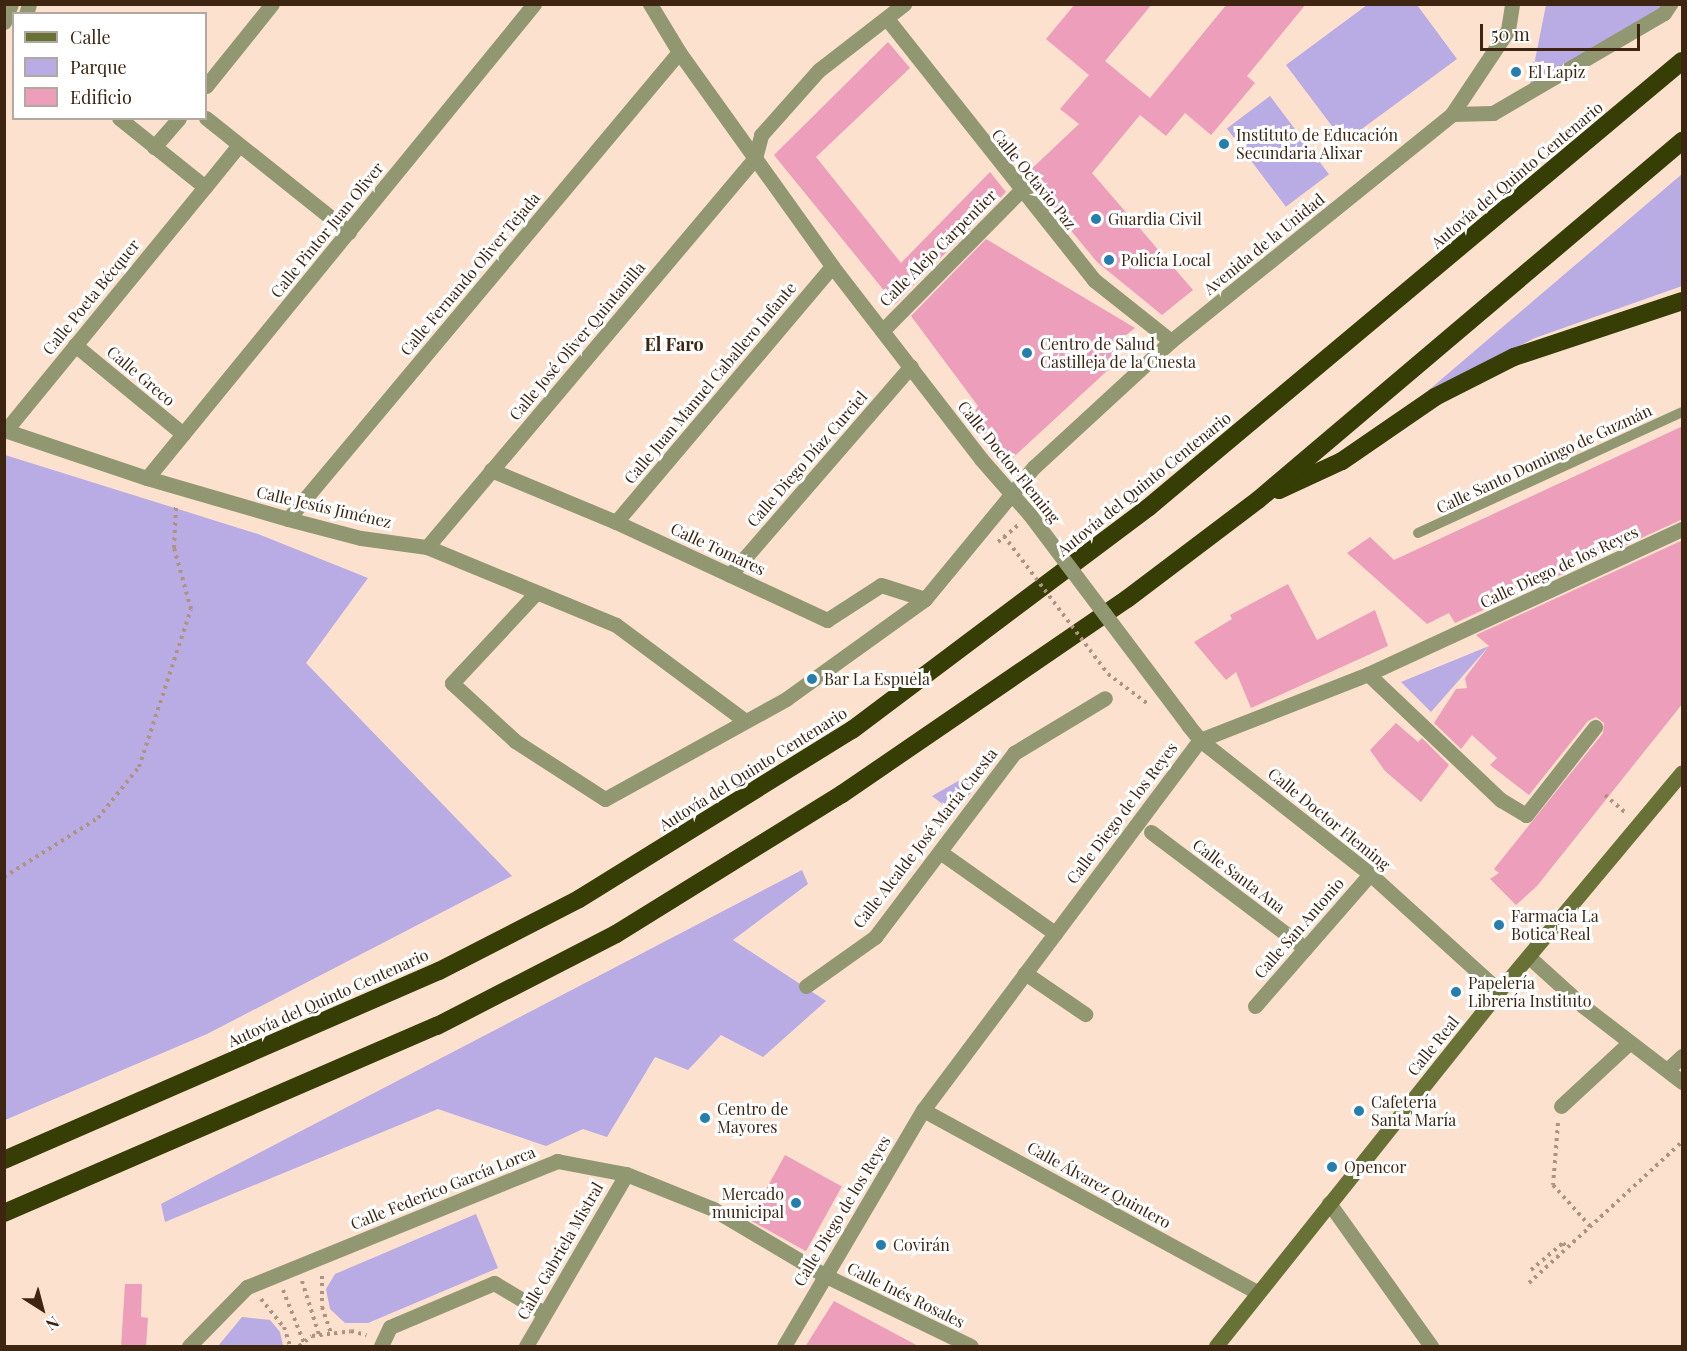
<!DOCTYPE html>
<html>
<head>
<meta charset="utf-8">
<style>
	body { margin:0 }
	#map { position:relative; width:1687px; height:1351px; overflow:hidden; background:#fce1ce; font-family:"Playfair Display",serif }
	div>[style] { position:absolute }
	[style*='--x'] { left:calc(var(--x)*1px); top:calc(var(--y)*1px); width:calc(var(--w)*1px); rotate:calc(var(--a)*1deg) }
	.green>* { inset:0; background:#b9abe3; transform-origin:0 0 }
	.building>* { inset:0; background:#ec9eba; transform-origin:0 0 }
	.path>* { height:4px; margin-top:-2px; transform-origin:0; background:repeating-linear-gradient(90deg,#ad9380 0 3px,transparent 0 7.5px) }
	.service>* { height:10px; margin:-5px; padding:0 5px; transform-origin:5px; border-radius:5px; background:#919871 }
	.pedestrian>* { height:15px; margin:-7.5px; padding:0 7.5px; transform-origin:7.5px; border-radius:7.5px; background:#919871 }
	.minor>* { height:15px; margin:-7.5px; padding:0 7.5px; transform-origin:7.5px; border-radius:7.5px; background:#919871 }
	.secondary>* { height:15px; margin:-7.5px; padding:0 7.5px; transform-origin:7.5px; border-radius:7.5px; background:#697236 }
	.motorway>* { height:18px; margin:-9px; padding:0 9px; transform-origin:9px; border-radius:9px; background:#363d05 }
	.path-bridge>* { height:4px; margin-top:-2px; transform-origin:0; background:repeating-linear-gradient(90deg,#ad9380 0 3px,transparent 0 7.5px) }
	.minor-bridge>* { height:15px; margin:-7.5px; padding:0 7.5px; transform-origin:7.5px; border-radius:7.5px; background:#919871 }
	.dots>* { width:16px; height:16px; translate:-50% -50%; box-sizing:border-box; border:3px solid #fff; border-radius:50% }
	span { translate:-50% -50%; white-space:nowrap; text-align:center; line-height:1.15; -webkit-text-stroke:6px #fff; paint-order:stroke }
	.poi-label { font-size:16px; color:#3e2512 }
	.left { translate:0 -50%; text-align:left }
	.right { translate:-100% -50%; text-align:right }
	.street-label { font-size:16px; color:#3e2512 }
	.neighbourhood-label { font-size:18px; color:#3e2512; font-weight:700 }
	.frame { position:absolute; inset:0; border:6px solid #3e2512; pointer-events:none }
	.legend { position:absolute; left:12px; top:12px; width:195px; height:108px; box-sizing:border-box; background:#fff; border:2px solid #b2a8a0; margin:0; padding:8px 10px; list-style:none; font-size:18px; color:#3e2512 }
	.legend li { display:flex; align-items:center; gap:12px; height:30px }
	.legend b { width:30px; border:2px solid #b2a8a0 }
	.north { position:absolute; left:12px; top:1279px; width:60px; height:60px; -webkit-text-stroke:4px #fff; paint-order:stroke; rotate:144deg; font-size:16px; font-weight:700; line-height:24px; text-align:center; color:#3e2512 }
	.north::after { content:''; display:block; margin:auto; width:21px; height:27px; background:#3e2512; clip-path:polygon(50% 0,100% 100%,50% 72%,0 100%) }
	.scale { position:absolute; left:1480px; top:24px; width:160px; height:27px; box-sizing:border-box; border:3px solid #3e2512; border-top:0; padding-left:8px; font-size:18px; line-height:21px; white-space:nowrap; color:#3e2512; -webkit-text-stroke:4px #fff; paint-order:stroke }
</style>
</head>
<body>
<div id="map">
	<div class="green">
		<i style="clip-path:polygon(1367px 5px,1417px 5px,1457px 59px,1344px 142px,1286px 65px)"></i>
		<i style="clip-path:polygon(1546px 5px,1670px 5px,1528px 95px)"></i>
		<i style="left:1270px;top:96px;width:98px;height:54px;rotate:53deg"></i>
		<i style="clip-path:polygon(1682px 174px,1682px 286px,1535px 338px,1423px 395px)"></i>
		<i style="clip-path:polygon(5px 455px,258px 534px,368px 578px,306px 663px,512px 876px,207px 1034px,5px 1120px)"></i>
		<i style="clip-path:polygon(1489px 646px,1431px 712px,1401px 682px)"></i>
		<i style="clip-path:polygon(995px 760px,955px 814px,932px 796px)"></i>
		<i style="clip-path:polygon(802px 870px,808px 884px,733px 940px,826px 1001px,763px 1057px,721px 1035px,688px 1070px,655px 1057px,607px 1137px,583px 1129px,546px 1146px,438px 1109px,165px 1222px,161px 1204px)"></i>
		<i style="clip-path:polygon(476px 1214px,498px 1268px,368px 1323px,345px 1323px,330px 1309px,326px 1289px,335px 1274px)"></i>
		<i style="clip-path:polygon(242px 1317px,270px 1320px,280px 1332px,283px 1346px,218px 1346px)"></i>
	</div>
	<div class="building">
		<i style="clip-path:polygon(1075px 4px,1152px 4px,1105px 61px,1150px 98px,1227px 4px,1306px 4px,1247px 76px,1255px 83px,1211px 135px,1185px 113px,1166px 136px,1140px 115px,1092px 173px,1193px 290px,1162px 315px,1097px 262px,1025px 175px,1079px 124px,1060px 109px,1089px 75px,1046px 39px)"></i>
		<i style="clip-path:polygon(888px 42px,910px 68px,816px 157px,901px 263px,990px 172px,1006px 192px,895px 304px,774px 155px)"></i>
		<i style="clip-path:polygon(986px 239px,1135px 328px,1111px 347px,1121px 358px,1006px 464px,970px 420px,978px 406px,911px 316px)"></i>
		<i style="clip-path:polygon(1683px 426px,1683px 519px,1455px 623px,1449px 613px,1427px 624px,1347px 553px,1370px 537px,1394px 560px)"></i>
		<i style="clip-path:polygon(1683px 540px,1683px 703px,1537px 886px,1516px 905px,1490px 879px,1499px 873px,1494px 869px,1603px 733px,1604px 723px,1596px 717px,1588px 721px,1529px 795px,1490px 765px,1497px 758px,1472px 735px,1461px 749px,1434px 723px,1456px 689px,1467px 688px,1465px 678px,1489px 646px,1476px 635px)"></i>
		<i style="clip-path:polygon(1288px 584px,1317px 640px,1375px 610px,1388px 646px,1251px 708px,1236px 672px,1226px 680px,1194px 642px,1232px 619px,1230px 615px)"></i>
		<i style="clip-path:polygon(1396px 723px,1418px 742px,1422px 738px,1449px 765px,1421px 802px,1385px 771px,1370px 750px)"></i>
		<i style="left:785px;top:1155px;width:65px;height:74px;rotate:29deg"></i>
		<i style="clip-path:polygon(125px 1284px,142px 1284px,141px 1317px,148px 1318px,146px 1347px,121px 1347px)"></i>
		<i style="clip-path:polygon(834px 1301px,920px 1347px,805px 1347px)"></i>
	</div>
	<div class="path">
		<i style="--x:998;--y:542;--w:26;--a:-40"></i>
		<i style="--x:1108;--y:674;--w:50;--a:36.9"></i>
		<i style="--x:1605;--y:795;--w:29;--a:41"></i>
		<i style="--x:4;--y:877;--w:111;--a:-32.1"></i>
		<i style="--x:98;--y:818;--w:65;--a:-51.2"></i>
		<i style="--x:139;--y:767;--w:166;--a:-71.8"></i>
		<i style="--x:191;--y:609;--w:63;--a:-105.6"></i>
		<i style="--x:174;--y:548;--w:43;--a:-87.3"></i>
		<i style="--x:1558;--y:1123;--w:62;--a:94.6"></i>
		<i style="--x:1553;--y:1185;--w:57;--a:47.9"></i>
		<i style="--x:1531;--y:1270;--w:42;--a:-40.2"></i>
		<i style="--x:1563;--y:1243;--w:6;--a:51"></i>
		<i style="--x:322;--y:1276;--w:31;--a:90"></i>
		<i style="--x:322;--y:1307;--w:28;--a:71"></i>
		<i style="--x:302;--y:1281;--w:57;--a:72.5"></i>
		<i style="--x:1529;--y:1283;--w:208;--a:-42.7"></i>
		<i style="--x:283;--y:1290;--w:57;--a:68.4"></i>
		<i style="--x:261;--y:1299;--w:36;--a:51"></i>
		<i style="--x:284;--y:1327;--w:20;--a:72"></i>
		<i style="--x:299;--y:1346;--w:16;--a:-38"></i>
		<i style="--x:312;--y:1336;--w:39;--a:-7"></i>
		<i style="--x:351;--y:1331;--w:16;--a:15"></i>
	</div>
	<div class="service">
		<i style="--x:1418;--y:533;--w:290;--a:-24.6"></i>
	</div>
	<div class="pedestrian">
		<i style="--x:1452;--y:114;--w:41;--a:-1.4"></i>
		<i style="--x:1493;--y:113;--w:198;--a:-30.3"></i>
		<i style="--x:1664;--y:13;--w:11;--a:-56"></i>
		<i style="--x:883;--y:330;--w:195;--a:-45.4"></i>
		<i style="--x:1526;--y:815;--w:112;--a:-51.9"></i>
		<i style="--x:1151;--y:832;--w:193;--a:37"></i>
		<i style="--x:1025;--y:973;--w:73;--a:34.3"></i>
		<i style="--x:1255;--y:1006;--w:175;--a:-48.9"></i>
		<i style="--x:824;--y:1275;--w:163;--a:25.8"></i>
	</div>
	<div class="minor">
		<i style="--x:650;--y:4;--w:56;--a:58.9"></i>
		<i style="--x:679;--y:52;--w:263;--a:54.4"></i>
		<i style="--x:832;--y:266;--w:244;--a:52.3"></i>
		<i style="--x:981;--y:459;--w:74;--a:48.8"></i>
		<i style="--x:26;--y:14;--w:10;--a:-73"></i>
		<i style="--x:888;--y:20;--w:332;--a:51.6"></i>
		<i style="--x:1094;--y:280;--w:98;--a:38.4"></i>
		<i style="--x:4;--y:22;--w:19;--a:-69"></i>
		<i style="--x:206;--y:86;--w:105;--a:-51.2"></i>
		<i style="--x:119;--y:118;--w:110;--a:38.7"></i>
		<i style="--x:205;--y:187;--w:54;--a:-51"></i>
		<i style="--x:206;--y:118;--w:183;--a:38.6"></i>
		<i style="--x:154;--y:147;--w:38;--a:-49"></i>
		<i style="--x:75;--y:345;--w:140;--a:39.5"></i>
		<i style="--x:4;--y:430;--w:151;--a:18.6"></i>
		<i style="--x:147;--y:478;--w:147;--a:16.2"></i>
		<i style="--x:288;--y:519;--w:75;--a:14.6"></i>
		<i style="--x:361;--y:538;--w:67;--a:7.8"></i>
		<i style="--x:427;--y:547;--w:204;--a:22.4"></i>
		<i style="--x:616;--y:625;--w:159;--a:36.6"></i>
		<i style="--x:6;--y:430;--w:314;--a:-50.7"></i>
		<i style="--x:491;--y:470;--w:135;--a:22.6"></i>
		<i style="--x:616;--y:522;--w:233;--a:24.9"></i>
		<i style="--x:827;--y:620;--w:64;--a:-32.9"></i>
		<i style="--x:881;--y:585;--w:46;--a:17.7"></i>
		<i style="--x:147;--y:478;--w:612;--a:-50.77"></i>
		<i style="--x:288;--y:519;--w:609;--a:-50.06"></i>
		<i style="--x:616;--y:522;--w:335;--a:-49.8"></i>
		<i style="--x:427;--y:547;--w:509;--a:-49.86"></i>
		<i style="--x:755;--y:158;--w:24;--a:-75"></i>
		<i style="--x:761;--y:135;--w:87;--a:-48.3"></i>
		<i style="--x:819;--y:70;--w:108;--a:-37.8"></i>
		<i style="--x:730;--y:575;--w:276;--a:-49.1"></i>
		<i style="--x:536;--y:593;--w:123;--a:133"></i>
		<i style="--x:452;--y:683;--w:86;--a:42.6"></i>
		<i style="--x:515;--y:741;--w:107;--a:32.8"></i>
		<i style="--x:605;--y:799;--w:207;--a:-28.9"></i>
		<i style="--x:786;--y:699;--w:171;--a:-35.7"></i>
		<i style="--x:925;--y:599;--w:171;--a:-50.5"></i>
		<i style="--x:1034;--y:467;--w:186;--a:-42.6"></i>
		<i style="--x:1171;--y:341;--w:361;--a:-38.9"></i>
		<i style="--x:1452;--y:114;--w:101;--a:-56.3"></i>
		<i style="--x:1508;--y:30;--w:26;--a:-81"></i>
		<i style="--x:1368;--y:674;--w:183;--a:43.5"></i>
		<i style="--x:1501;--y:800;--w:29;--a:31"></i>
		<i style="--x:1188;--y:725;--w:19;--a:51"></i>
		<i style="--x:1200;--y:740;--w:216;--a:38.2"></i>
		<i style="--x:1370;--y:874;--w:174;--a:42.2"></i>
		<i style="--x:940;--y:852;--w:141;--a:35.2"></i>
		<i style="--x:1529;--y:957;--w:73;--a:42.2"></i>
		<i style="--x:1583;--y:1006;--w:125;--a:37.5"></i>
		<i style="--x:806;--y:986;--w:85;--a:-35.4"></i>
		<i style="--x:875;--y:937;--w:231;--a:-52.9"></i>
		<i style="--x:1014;--y:753;--w:106;--a:-31.1"></i>
		<i style="--x:1667;--y:1070;--w:21;--a:-43"></i>
		<i style="--x:1561;--y:1106;--w:93;--a:-42.8"></i>
		<i style="--x:923;--y:1110;--w:380;--a:28.6"></i>
		<i style="--x:1329;--y:1203;--w:176;--a:54.5"></i>
		<i style="--x:189;--y:1346;--w:83;--a:-45.5"></i>
		<i style="--x:247;--y:1287;--w:335;--a:-22.1"></i>
		<i style="--x:557;--y:1161;--w:70;--a:10.7"></i>
		<i style="--x:626;--y:1174;--w:94;--a:21.9"></i>
		<i style="--x:713;--y:1209;--w:129;--a:30.7"></i>
		<i style="--x:381;--y:1346;--w:21;--a:-65"></i>
		<i style="--x:390;--y:1327;--w:113;--a:-22.9"></i>
		<i style="--x:494;--y:1283;--w:58;--a:31"></i>
		<i style="--x:526;--y:1346;--w:198;--a:-59.7"></i>
		<i style="--x:784;--y:1346;--w:274;--a:-59.5"></i>
		<i style="--x:923;--y:1110;--w:462;--a:-53.2"></i>
		<i style="--x:1200;--y:740;--w:180;--a:-21.4"></i>
		<i style="--x:1368;--y:674;--w:346;--a:-24.8"></i>
	</div>
	<div class="secondary">
		<i style="--x:1216;--y:1346;--w:454;--a:-51.4"></i>
		<i style="--x:1499;--y:991;--w:285;--a:-50.1"></i>
	</div>
	<div class="motorway">
		<i style="--x:1279;--y:490;--w:69;--a:-24.7"></i>
		<i style="--x:1342;--y:461;--w:113;--a:-34.5"></i>
		<i style="--x:1435;--y:397;--w:89;--a:-26.9"></i>
		<i style="--x:1514;--y:357;--w:177;--a:-18.4"></i>
		<i style="--x:4;--y:1160;--w:474;--a:-23.5"></i>
		<i style="--x:439;--y:971;--w:157;--a:-27.2"></i>
		<i style="--x:579;--y:899;--w:321;--a:-31.8"></i>
		<i style="--x:852;--y:730;--w:371;--a:-36.9"></i>
		<i style="--x:1149;--y:507;--w:695;--a:-39.92"></i>
		<i style="--x:4;--y:1213;--w:472;--a:-23.4"></i>
		<i style="--x:437;--y:1026;--w:201;--a:-27.2"></i>
		<i style="--x:616;--y:934;--w:266;--a:-31.8"></i>
		<i style="--x:842;--y:794;--w:345;--a:-34.4"></i>
		<i style="--x:1127;--y:599;--w:164;--a:-37.1"></i>
		<i style="--x:1258;--y:500;--w:556;--a:-40.25"></i>
	</div>
	<div class="path-bridge">
		<i style="--x:1004;--y:536;--w:173;--a:53"></i>
	</div>
	<div class="minor-bridge">
		<i style="--x:1030;--y:515;--w:263;--a:53"></i>
	</div>
	<div class="dots">
		<i style="left:1516px;top:72px;background:#257eac"></i>
		<i style="left:1224px;top:144px;background:#257eac"></i>
		<i style="left:1096px;top:219px;background:#257eac"></i>
		<i style="left:1109px;top:260px;background:#257eac"></i>
		<i style="left:1027px;top:353px;background:#257eac"></i>
		<i style="left:812px;top:679px;background:#257eac"></i>
		<i style="left:1499px;top:925px;background:#257eac"></i>
		<i style="left:1456px;top:992px;background:#257eac"></i>
		<i style="left:1359px;top:1111px;background:#257eac"></i>
		<i style="left:705px;top:1118px;background:#257eac"></i>
		<i style="left:1332px;top:1167px;background:#257eac"></i>
		<i style="left:796px;top:1203px;background:#257eac"></i>
		<i style="left:881px;top:1245px;background:#257eac"></i>
	</div>
	<div class="poi-label">
		<span class="left" style="left:1528px;top:72px">El Lapiz</span>
		<span class="left" style="left:1236px;top:144px">Instituto de Educación<br>Secundaria Alixar</span>
		<span class="left" style="left:1108px;top:219px">Guardia Civil</span>
		<span class="left" style="left:1121px;top:260px">Policía Local</span>
		<span class="left" style="left:1040px;top:353px">Centro de Salud<br>Castilleja de la Cuesta</span>
		<span class="left" style="left:824px;top:679px">Bar La Espuela</span>
		<span class="left" style="left:1511px;top:925px">Farmacia La<br>Botica Real</span>
		<span class="left" style="left:1468px;top:992px">Papelería<br>Librería Instituto</span>
		<span class="left" style="left:1371px;top:1111px">Cafetería<br>Santa María</span>
		<span class="left" style="left:717px;top:1118px">Centro de<br>Mayores</span>
		<span class="left" style="left:1344px;top:1167px">Opencor</span>
		<span class="right" style="left:784px;top:1203px">Mercado<br>municipal</span>
		<span class="left" style="left:893px;top:1245px">Covirán</span>
	</div>
	<div class="street-label">
		<span style="left:1517px;top:175px;rotate:-40deg">Autovía del Quinto Centenario</span>
		<span style="left:1034px;top:179px;rotate:51deg">Calle Octavio Paz</span>
		<span style="left:327px;top:230px;rotate:-51deg">Calle Pintor Juan Oliver</span>
		<span style="left:1264px;top:244px;rotate:-39deg">Avenida de la Unidad</span>
		<span style="left:938px;top:248px;rotate:-45deg">Calle Alejo Carpentier</span>
		<span style="left:470px;top:274px;rotate:-50deg">Calle Fernando Oliver Tejada</span>
		<span style="left:91px;top:297px;rotate:-51deg">Calle Poeta Bécquer</span>
		<span style="left:577px;top:341px;rotate:-50deg">Calle José Oliver Quintanilla</span>
		<span style="left:141px;top:376px;rotate:40deg">Calle Greco</span>
		<span style="left:710px;top:383px;rotate:-50deg">Calle Juan Manuel Caballero Infante</span>
		<span style="left:807px;top:459px;rotate:-49deg">Calle Diego Díaz Curciel</span>
		<span style="left:1544px;top:459px;rotate:-25deg">Calle Santo Domingo de Guzmán</span>
		<span style="left:1009px;top:462px;rotate:51deg">Calle Doctor Fleming</span>
		<span style="left:1144px;top:484px;rotate:-39deg">Autovía del Quinto Centenario</span>
		<span style="left:324px;top:507px;rotate:13deg">Calle Jesús Jiménez</span>
		<span style="left:718px;top:549px;rotate:25deg">Calle Tomares</span>
		<span style="left:1559px;top:567px;rotate:-25deg">Calle Diego de los Reyes</span>
		<span style="left:753px;top:769px;rotate:-32deg">Autovía del Quinto Centenario</span>
		<span style="left:1122px;top:813px;rotate:-53deg">Calle Diego de los Reyes</span>
		<span style="left:1329px;top:819px;rotate:39deg">Calle Doctor Fleming</span>
		<span style="left:925px;top:838px;rotate:-52deg">Calle Alcalde José María Cuesta</span>
		<span style="left:1239px;top:876px;rotate:37deg">Calle Santa Ana</span>
		<span style="left:1299px;top:928px;rotate:-49deg">Calle San Antonio</span>
		<span style="left:328px;top:998px;rotate:-24deg">Autovía del Quinto Centenario</span>
		<span style="left:1433px;top:1046px;rotate:-51deg">Calle Real</span>
		<span style="left:1099px;top:1185px;rotate:29deg">Calle Álvarez Quintero</span>
		<span style="left:443px;top:1188px;rotate:-22deg">Calle Federico García Lorca</span>
		<span style="left:842px;top:1211px;rotate:-59deg">Calle Diego de los Reyes</span>
		<span style="left:560px;top:1251px;rotate:-60deg">Calle Gabriela Mistral</span>
		<span style="left:906px;top:1295px;rotate:26deg">Calle Inés Rosales</span>
	</div>
	<div class="neighbourhood-label">
		<span style="left:674px;top:344px">El Faro</span>
	</div>
	<div class="frame"></div>
	<ul class="legend">
	<li><b style="height:8px;background:#697236"></b>Calle</li>
	<li><b style="height:16px;background:#b9abe3"></b>Parque</li>
	<li><b style="height:16px;background:#ec9eba"></b>Edificio</li>
	</ul>
	<div class="north">N</div>
	<div class="scale">50 m</div>
</div>
</body>
</html>
